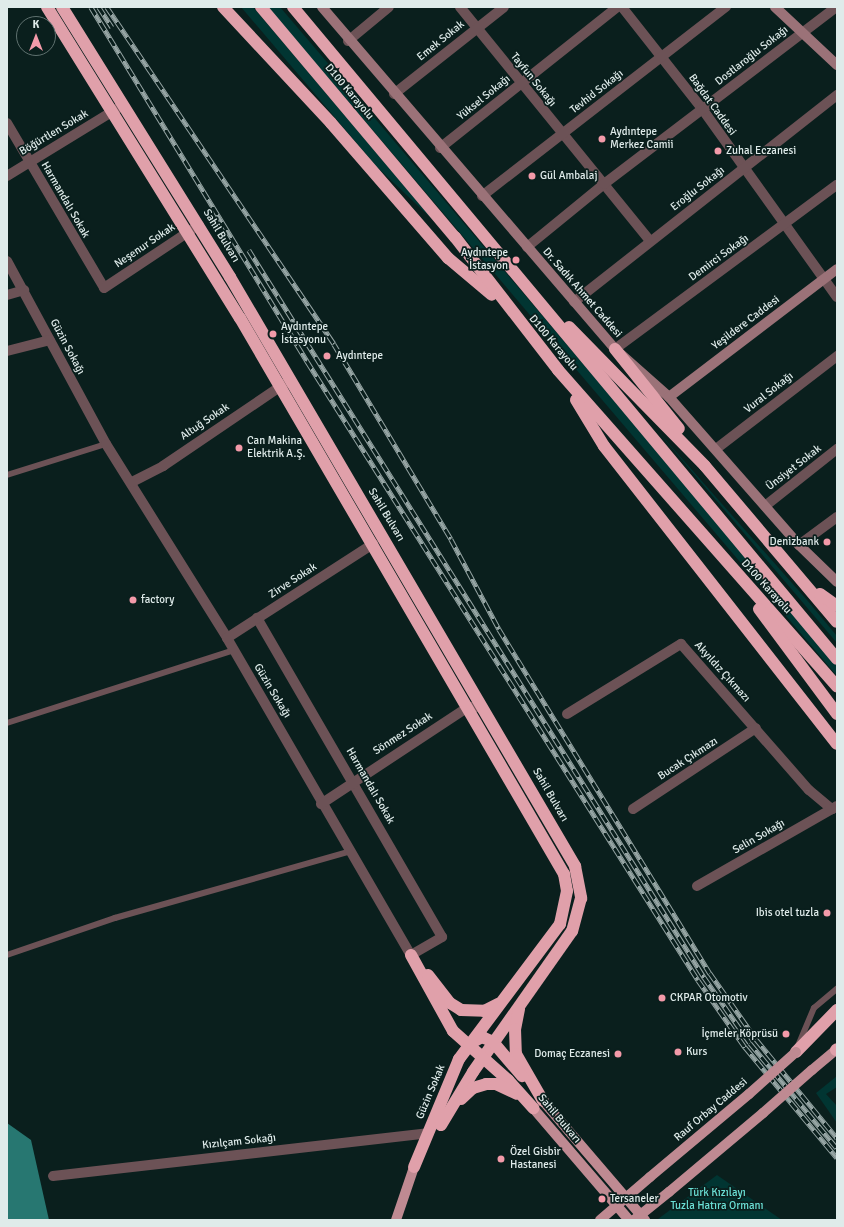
<!DOCTYPE html>
<html>
<head>
<meta charset="utf-8">
<style>
	body { margin:0 }
	#map { position:relative; width:844px; height:1227px; overflow:hidden; background:#0a1f1d; font-family:Signika,sans-serif }
	div>[style] { position:absolute }
	[style*='--x'] { left:calc(var(--x)*1px); top:calc(var(--y)*1px); width:calc(var(--w)*1px); rotate:calc(var(--a)*1deg) }
	.green>* { inset:0; background:#013532 }
	.water>* { inset:0; background:#277771 }
	.lane>* { height:5.5px; margin:-2.75px; padding:0 2.75px; transform-origin:2.75px; border-radius:2.75px; background:#6c5256 }
	.street>* { height:10px; margin:-5px; padding:0 5px; transform-origin:5px; border-radius:5px; background:#6c5256 }
	.secondary>* { height:10px; margin:-5px; padding:0 5px; transform-origin:5px; border-radius:5px; background:#9b7278 }
	.primary>* { height:10px; margin:-5px; padding:0 5px; transform-origin:5px; border-radius:5px; background:#bf8a92 }
	.highway>* { height:12px; margin:-6px; padding:0 6px; transform-origin:6px; border-radius:6px; background:#e0a0aa }
	.rail>* { height:4.5px; margin-top:-2.25px; transform-origin:0; background:repeating-linear-gradient(90deg,#0a1f1d 0 9px,#96a5a4 0 18px); box-sizing:border-box; border-block:1px solid #96a5a4 }
	.primary-bridge>* { height:10px; margin:-5px; padding:0 5px; transform-origin:5px; border-radius:5px; background:#bf8a92 }
	.dots>* { width:11px; height:11px; translate:-50% -50%; box-sizing:border-box; border:2px solid #0a1f1d; border-radius:50% }
	span { translate:-50% -50%; white-space:nowrap; text-align:center; line-height:1.15; -webkit-text-stroke:3.5px #0a1f1d; paint-order:stroke }
	.street-label { font-size:11px; color:#dfebea }
	.poi-label { font-size:11px; color:#dfebea }
	.left { translate:0 -50%; text-align:left }
	.right { translate:-100% -50%; text-align:right }
	.park-label { font-size:11px; color:#6be0d6 }
	.frame { position:absolute; inset:0; border:8px solid #dfebea; pointer-events:none }
	.north { position:absolute; left:16px; top:16px; width:40px; height:40px; box-sizing:border-box; background:#0a1f1d; border:1px solid #5f716f; border-radius:50%; rotate:0deg; font-size:11px; font-weight:700; line-height:16px; text-align:center; color:#dfebea }
	.north::after { content:''; display:block; margin:auto; width:14px; height:18px; background:#f39aa9; clip-path:polygon(50% 0,100% 100%,50% 72%,0 100%) }
</style>
</head>
<body>
<div id="map">
	<div class="green">
		<i style="clip-path:polygon(241px 7px,253px 7px,434px 221px,377px 167px)"></i>
		<i style="clip-path:polygon(268px 7px,280px 7px,361px 102px,837px 663px,837px 676px)"></i>
		<i style="clip-path:polygon(654px 427px,807px 600px,837px 636px,837px 643px)"></i>
		<i style="clip-path:polygon(837px 1076px,837px 1087px,826px 1094px,837px 1106px,837px 1123px,816px 1093px)"></i>
		<i style="clip-path:polygon(717px 1175px,782px 1220px,658px 1219px)"></i>
	</div>
	<div class="water">
		<i style="clip-path:polygon(7px 1123px,31px 1140px,49px 1220px,7px 1220px)"></i>
	</div>
	<div class="lane">
		<i style="--x:7;--y:475;--w:104;--a:-17.4"></i>
		<i style="--x:7;--y:723;--w:238;--a:-17.8"></i>
		<i style="--x:7;--y:955;--w:114;--a:-18.9"></i>
		<i style="--x:115;--y:918;--w:243;--a:-15.8"></i>
		<i style="--x:798;--y:1046;--w:41;--a:-67.2"></i>
		<i style="--x:814;--y:1008;--w:30;--a:-40"></i>
	</div>
	<div class="street">
		<i style="--x:460;--y:7;--w:301;--a:50.9"></i>
		<i style="--x:622;--y:7;--w:131;--a:51.8"></i>
		<i style="--x:703;--y:110;--w:230;--a:54.4"></i>
		<i style="--x:348;--y:41;--w:53;--a:-39.7"></i>
		<i style="--x:394;--y:94;--w:140;--a:-38.3"></i>
		<i style="--x:7;--y:123;--w:191;--a:59.5"></i>
		<i style="--x:104;--y:288;--w:114;--a:-33.6"></i>
		<i style="--x:440;--y:148;--w:226;--a:-38.5"></i>
		<i style="--x:7;--y:176;--w:136;--a:-31.5"></i>
		<i style="--x:482;--y:196;--w:309;--a:-37.8"></i>
		<i style="--x:527;--y:247;--w:99;--a:-39.3"></i>
		<i style="--x:604;--y:184;--w:292;--a:-37.3"></i>
		<i style="--x:7;--y:261;--w:208;--a:61.6"></i>
		<i style="--x:106;--y:444;--w:229;--a:58"></i>
		<i style="--x:227;--y:638;--w:367;--a:59.9"></i>
		<i style="--x:411;--y:955;--w:36;--a:-30"></i>
		<i style="--x:442;--y:937;--w:369;--a:-120.1"></i>
		<i style="--x:7;--y:295;--w:18;--a:-16"></i>
		<i style="--x:574;--y:302;--w:335;--a:-38.2"></i>
		<i style="--x:615;--y:349;--w:276;--a:-36.5"></i>
		<i style="--x:7;--y:351;--w:44;--a:-14.3"></i>
		<i style="--x:716;--y:449;--w:153;--a:-37.5"></i>
		<i style="--x:132;--y:482;--w:35;--a:-27"></i>
		<i style="--x:163;--y:466;--w:153;--a:-34.1"></i>
		<i style="--x:765;--y:506;--w:92;--a:-38.4"></i>
		<i style="--x:799;--y:545;--w:47;--a:-36.4"></i>
		<i style="--x:227;--y:638;--w:174;--a:-32.8"></i>
		<i style="--x:567;--y:714;--w:134;--a:-31.6"></i>
		<i style="--x:681;--y:644;--w:194;--a:48.8"></i>
		<i style="--x:809;--y:790;--w:30;--a:40"></i>
		<i style="--x:832;--y:809;--w:6;--a:-31"></i>
		<i style="--x:321;--y:804;--w:176;--a:-33.4"></i>
		<i style="--x:468;--y:707;--w:11;--a:0"></i>
		<i style="--x:479;--y:707;--w:7;--a:34"></i>
		<i style="--x:633;--y:809;--w:147;--a:-33.4"></i>
		<i style="--x:697;--y:886;--w:155;--a:-29.7"></i>
		<i style="--x:53;--y:1176;--w:377;--a:-6.5"></i>
	</div>
	<div class="secondary">
		<i style="--x:322;--y:7;--w:450;--a:49.4"></i>
		<i style="--x:615;--y:349;--w:72;--a:41.6"></i>
		<i style="--x:669;--y:397;--w:197;--a:48.7"></i>
		<i style="--x:799;--y:545;--w:53;--a:44.2"></i>
		<i style="--x:775;--y:7;--w:85;--a:43.1"></i>
		<i style="--x:669;--y:397;--w:211;--a:-37.3"></i>
	</div>
	<div class="primary">
		<i style="--x:812;--y:1070;--w:33;--a:-40"></i>
		<i style="--x:543;--y:1101;--w:157;--a:49.4"></i>
		<i style="--x:533;--y:1108;--w:148;--a:49.4"></i>
		<i style="--x:650;--y:1177;--w:129;--a:-40"></i>
		<i style="--x:669;--y:1192;--w:123;--a:-40"></i>
		<i style="--x:396;--y:1220;--w:56;--a:-71.2"></i>
	</div>
	<div class="highway">
		<i style="--x:47;--y:7;--w:366;--a:58.2"></i>
		<i style="--x:240;--y:318;--w:644;--a:59.77"></i>
		<i style="--x:564;--y:874;--w:17;--a:80"></i>
		<i style="--x:567;--y:891;--w:34;--a:102"></i>
		<i style="--x:560;--y:924;--w:169;--a:126.8"></i>
		<i style="--x:459;--y:1059;--w:117;--a:112.6"></i>
		<i style="--x:62;--y:7;--w:318;--a:58.1"></i>
		<i style="--x:230;--y:277;--w:683;--a:59.64"></i>
		<i style="--x:575;--y:866;--w:33;--a:79"></i>
		<i style="--x:581;--y:898;--w:34;--a:105"></i>
		<i style="--x:572;--y:931;--w:172;--a:125.1"></i>
		<i style="--x:473;--y:1072;--w:62;--a:121.1"></i>
		<i style="--x:223;--y:7;--w:158;--a:47"></i>
		<i style="--x:331;--y:123;--w:179;--a:49.1"></i>
		<i style="--x:448;--y:258;--w:57;--a:40.1"></i>
		<i style="--x:261;--y:7;--w:301;--a:49.9"></i>
		<i style="--x:455;--y:237;--w:168;--a:52.2"></i>
		<i style="--x:558;--y:370;--w:422;--a:48.6"></i>
		<i style="--x:293;--y:7;--w:849;--a:50.16"></i>
		<i style="--x:569;--y:327;--w:194;--a:45.6"></i>
		<i style="--x:705;--y:466;--w:204;--a:49.8"></i>
		<i style="--x:615;--y:349;--w:102;--a:51.3"></i>
		<i style="--x:576;--y:400;--w:54;--a:58.7"></i>
		<i style="--x:604;--y:446;--w:378;--a:52"></i>
		<i style="--x:820;--y:594;--w:21;--a:35"></i>
		<i style="--x:759;--y:609;--w:131;--a:53.4"></i>
		<i style="--x:411;--y:955;--w:87;--a:61.1"></i>
		<i style="--x:453;--y:1031;--w:74;--a:41.7"></i>
		<i style="--x:508;--y:1080;--w:38;--a:48"></i>
		<i style="--x:428;--y:975;--w:36;--a:52"></i>
		<i style="--x:450;--y:1003;--w:13;--a:32"></i>
		<i style="--x:461;--y:1010;--w:23;--a:2"></i>
		<i style="--x:484;--y:1011;--w:16;--a:-27"></i>
		<i style="--x:519;--y:1009;--w:20;--a:101"></i>
		<i style="--x:515;--y:1029;--w:25;--a:88"></i>
		<i style="--x:516;--y:1054;--w:54;--a:60.1"></i>
		<i style="--x:471;--y:1043;--w:13;--a:-29"></i>
		<i style="--x:482;--y:1037;--w:12;--a:24"></i>
		<i style="--x:493;--y:1042;--w:45;--a:49.5"></i>
		<i style="--x:836;--y:1050;--w:1;--a:-45"></i>
		<i style="--x:796;--y:1052;--w:59;--a:-45.7"></i>
		<i style="--x:461;--y:1099;--w:16;--a:-43"></i>
		<i style="--x:473;--y:1088;--w:14;--a:-17"></i>
		<i style="--x:486;--y:1084;--w:10;--a:0"></i>
		<i style="--x:496;--y:1084;--w:23;--a:25"></i>
	</div>
	<div class="rail">
		<i style="--x:91;--y:7;--w:415;--a:58.6"></i>
		<i style="--x:307;--y:361;--w:732;--a:57.72"></i>
		<i style="--x:698;--y:980;--w:82;--a:55"></i>
		<i style="--x:745;--y:1047;--w:144;--a:50.3"></i>
		<i style="--x:99;--y:7;--w:24;--a:57"></i>
		<i style="--x:107;--y:7;--w:406;--a:56"></i>
		<i style="--x:334;--y:344;--w:227;--a:59"></i>
		<i style="--x:451;--y:539;--w:102;--a:61.9"></i>
		<i style="--x:499;--y:629;--w:404;--a:58.5"></i>
		<i style="--x:710;--y:973;--w:80;--a:55.1"></i>
		<i style="--x:756;--y:1039;--w:128;--a:50.7"></i>
		<i style="--x:249;--y:250;--w:858;--a:57.96"></i>
		<i style="--x:704;--y:977;--w:80;--a:55.1"></i>
		<i style="--x:750;--y:1043;--w:136;--a:50.4"></i>
	</div>
	<div class="primary-bridge">
		<i style="--x:749;--y:1094;--w:63;--a:-41.8"></i>
		<i style="--x:763;--y:1113;--w:65;--a:-41.3"></i>
		<i style="--x:600;--y:1220;--w:66;--a:-40.7"></i>
		<i style="--x:634;--y:1220;--w:45;--a:-38.7"></i>
	</div>
	<div class="dots">
		<i style="left:602px;top:139px;background:#f39aa9"></i>
		<i style="left:718px;top:151px;background:#f39aa9"></i>
		<i style="left:532px;top:176px;background:#f39aa9"></i>
		<i style="left:516px;top:260px;background:#f39aa9"></i>
		<i style="left:273px;top:334px;background:#f39aa9"></i>
		<i style="left:327px;top:356px;background:#f39aa9"></i>
		<i style="left:239px;top:448px;background:#f39aa9"></i>
		<i style="left:827px;top:542px;background:#f39aa9"></i>
		<i style="left:133px;top:600px;background:#f39aa9"></i>
		<i style="left:827px;top:913px;background:#f39aa9"></i>
		<i style="left:662px;top:998px;background:#f39aa9"></i>
		<i style="left:786px;top:1034px;background:#f39aa9"></i>
		<i style="left:678px;top:1052px;background:#f39aa9"></i>
		<i style="left:618px;top:1054px;background:#f39aa9"></i>
		<i style="left:501px;top:1159px;background:#f39aa9"></i>
		<i style="left:602px;top:1199px;background:#f39aa9"></i>
	</div>
	<div class="street-label">
		<span style="left:441px;top:41px;rotate:-39deg">Emek Sokak</span>
		<span style="left:752px;top:56px;rotate:-38deg">Dostlaroğlu Sokağı</span>
		<span style="left:533px;top:80px;rotate:51deg">Tayfun Sokağı</span>
		<span style="left:349px;top:92px;rotate:50deg">D100 Karayolu</span>
		<span style="left:597px;top:92px;rotate:-38deg">Tevhid Sokağı</span>
		<span style="left:484px;top:98px;rotate:-39deg">Yüksel Sokağı</span>
		<span style="left:712px;top:105px;rotate:54deg">Bağdat Caddesi</span>
		<span style="left:54px;top:133px;rotate:-31deg">Böğürtlen Sokak</span>
		<span style="left:698px;top:189px;rotate:-38deg">Eroğlu Sokağı</span>
		<span style="left:65px;top:200px;rotate:60deg">Harmandalı Sokak</span>
		<span style="left:221px;top:236px;rotate:59deg">Sahil Bulvarı</span>
		<span style="left:145px;top:246px;rotate:-34deg">Neşenur Sokak</span>
		<span style="left:719px;top:258px;rotate:-36deg">Demirci Sokağı</span>
		<span style="left:582px;top:293px;rotate:49deg">Dr. Sadık Ahmet Caddesi</span>
		<span style="left:746px;top:323px;rotate:-37deg">Yeşildere Caddesi</span>
		<span style="left:553px;top:343px;rotate:50deg">D100 Karayolu</span>
		<span style="left:67px;top:347px;rotate:62deg">Güzin Sokağı</span>
		<span style="left:769px;top:393px;rotate:-38deg">Vural Sokağı</span>
		<span style="left:205px;top:422px;rotate:-34deg">Altuğ Sokak</span>
		<span style="left:794px;top:468px;rotate:-38deg">Ünsiyet Sokak</span>
		<span style="left:386px;top:515px;rotate:59deg">Sahil Bulvarı</span>
		<span style="left:293px;top:581px;rotate:-33deg">Zirve Sokak</span>
		<span style="left:766px;top:587px;rotate:48deg">D100 Karayolu</span>
		<span style="left:722px;top:672px;rotate:48deg">Akyıldız Çıkmazı</span>
		<span style="left:272px;top:691px;rotate:59deg">Güzin Sokağı</span>
		<span style="left:403px;top:734px;rotate:-33deg">Sönmez Sokak</span>
		<span style="left:688px;top:759px;rotate:-33deg">Bucak Çıkmazı</span>
		<span style="left:370px;top:786px;rotate:60deg">Harmandalı Sokak</span>
		<span style="left:550px;top:795px;rotate:60deg">Sahil Bulvarı</span>
		<span style="left:759px;top:837px;rotate:-30deg">Selin Sokağı</span>
		<span style="left:431px;top:1092px;rotate:-67deg">Güzin Sokak</span>
		<span style="left:711px;top:1110px;rotate:-40deg">Rauf Orbay Caddesi</span>
		<span style="left:559px;top:1119px;rotate:50deg">Sahil Bulvarı</span>
		<span style="left:239px;top:1142px;rotate:-6deg">Kızılçam Sokağı</span>
	</div>
	<div class="poi-label">
		<span class="left" style="left:610px;top:139px">Aydıntepe<br>Merkez Camii</span>
		<span class="left" style="left:726px;top:151px">Zuhal Eczanesi</span>
		<span class="left" style="left:540px;top:176px">Gül Ambalaj</span>
		<span class="right" style="left:508px;top:260px">Aydıntepe<br>İstasyon</span>
		<span class="left" style="left:281px;top:334px">Aydıntepe<br>İstasyonu</span>
		<span class="left" style="left:336px;top:356px">Aydıntepe</span>
		<span class="left" style="left:247px;top:448px">Can Makina<br>Elektrik A.Ş.</span>
		<span class="right" style="left:819px;top:542px">Denizbank</span>
		<span class="left" style="left:141px;top:600px">factory</span>
		<span class="right" style="left:819px;top:913px">Ibis otel tuzla</span>
		<span class="left" style="left:670px;top:998px">CKPAR Otomotiv</span>
		<span class="right" style="left:778px;top:1034px">İçmeler Köprüsü</span>
		<span class="left" style="left:686px;top:1052px">Kurs</span>
		<span class="right" style="left:610px;top:1054px">Domaç Eczanesi</span>
		<span class="left" style="left:510px;top:1159px">Özel Gisbir<br>Hastanesi</span>
		<span class="left" style="left:610px;top:1199px">Tersaneler</span>
	</div>
	<div class="park-label">
		<span style="left:717px;top:1200px">Türk Kızılayı<br>Tuzla Hatıra Ormanı</span>
	</div>
	<div class="frame"></div>
	<div class="north">K</div>
</div>
</body>
</html>
